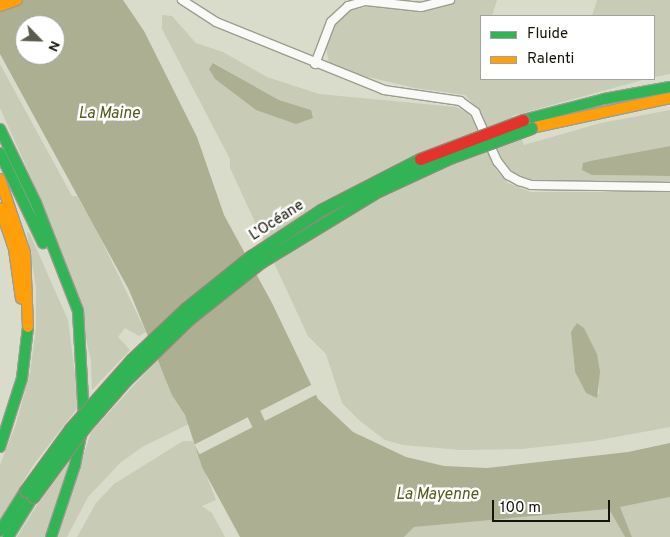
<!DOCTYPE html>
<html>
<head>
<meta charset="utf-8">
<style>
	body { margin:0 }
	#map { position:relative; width:670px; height:537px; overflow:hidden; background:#dadccb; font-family:Overpass,sans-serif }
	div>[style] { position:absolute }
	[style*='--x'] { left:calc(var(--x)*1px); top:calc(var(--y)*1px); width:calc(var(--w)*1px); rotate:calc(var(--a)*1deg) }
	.green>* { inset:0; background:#c8cbb6 }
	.water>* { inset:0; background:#acaf91 }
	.pier>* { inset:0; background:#dadccb; transform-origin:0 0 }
	.river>* { height:14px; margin:-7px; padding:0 7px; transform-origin:7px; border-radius:7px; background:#acaf91 }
	.roads { filter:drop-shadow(1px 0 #9c9d90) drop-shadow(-1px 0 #9c9d90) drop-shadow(0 1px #9c9d90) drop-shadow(0 -1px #9c9d90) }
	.street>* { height:8px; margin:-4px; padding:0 4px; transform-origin:4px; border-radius:4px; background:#f9faf7 }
	.fast>* { height:10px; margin:-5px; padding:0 5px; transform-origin:5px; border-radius:5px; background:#30b455 }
	.slow>* { height:10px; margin:-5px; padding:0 5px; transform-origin:5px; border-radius:5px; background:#ff9f0a }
	.bridges { filter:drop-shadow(1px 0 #8c8e75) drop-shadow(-1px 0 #8c8e75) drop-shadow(0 1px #8c8e75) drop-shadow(0 -1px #8c8e75) }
	.fast-bridge>* { height:11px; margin:-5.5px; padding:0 5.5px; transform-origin:5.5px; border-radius:5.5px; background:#30b455 }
	.jam-bridge>* { height:11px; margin:-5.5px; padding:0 5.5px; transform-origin:5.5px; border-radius:5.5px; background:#e5322d }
	span { translate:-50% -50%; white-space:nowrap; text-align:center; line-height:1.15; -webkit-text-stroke:5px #fff; paint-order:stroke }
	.street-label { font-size:15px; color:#14150a }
	.water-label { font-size:16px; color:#55591e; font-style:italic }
	.legend { position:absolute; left:480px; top:15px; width:175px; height:65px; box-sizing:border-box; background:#fff; border:1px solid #a1a19d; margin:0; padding:6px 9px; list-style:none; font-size:15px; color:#14150a }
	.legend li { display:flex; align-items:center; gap:10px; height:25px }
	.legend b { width:25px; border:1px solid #a1a19d }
	.north { position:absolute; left:15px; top:15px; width:50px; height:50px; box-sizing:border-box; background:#fff; border:1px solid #a1a19d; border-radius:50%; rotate:114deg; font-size:14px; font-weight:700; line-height:20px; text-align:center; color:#14150a }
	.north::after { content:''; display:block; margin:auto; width:18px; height:22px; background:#595b4e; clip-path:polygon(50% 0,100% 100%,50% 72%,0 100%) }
	.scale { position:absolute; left:492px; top:500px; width:118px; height:22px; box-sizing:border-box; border:2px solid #14150a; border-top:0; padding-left:6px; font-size:15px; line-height:18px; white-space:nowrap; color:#14150a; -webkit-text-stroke:4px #fff; paint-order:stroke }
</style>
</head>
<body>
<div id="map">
	<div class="green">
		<i style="clip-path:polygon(456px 0,497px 0,492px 16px,481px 16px,481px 79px,646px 79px,512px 116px,524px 145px,601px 123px,670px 110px,670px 146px,595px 160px,592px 175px,670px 176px,670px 182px,544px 182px,517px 176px,504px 162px,479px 110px,465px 95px,415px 88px,351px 73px,329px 63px,326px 47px,334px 24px,346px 11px,371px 6px,425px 10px)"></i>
		<i style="clip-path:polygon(597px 0,670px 0,670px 74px,654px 77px,654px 16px,592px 16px)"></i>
		<i style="clip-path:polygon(evenodd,162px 15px,172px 16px,196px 43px,223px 52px,267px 77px,319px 94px,456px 107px,468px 113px,476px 125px,496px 170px,508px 183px,531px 192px,670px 192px,670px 427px,594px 441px,522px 449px,460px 450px,403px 445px,385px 440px,360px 421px,342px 403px,326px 354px,308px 336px,230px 168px,230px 159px,162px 29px,162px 15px,214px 63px,279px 100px,311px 110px,256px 110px,215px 79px,214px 63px,162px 15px,577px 323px,584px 328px,597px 354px,599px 394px,586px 393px,575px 372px,573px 353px,577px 323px)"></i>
		<i style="clip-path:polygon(0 64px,72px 196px,77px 196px,96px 229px,146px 332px,139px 336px,125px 328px,118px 337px,130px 350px,92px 390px,91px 362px,76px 290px,42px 202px,0 108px)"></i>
		<i style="clip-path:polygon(29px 232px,68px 320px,79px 406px,34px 464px,0 520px,0 465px,16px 424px,30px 373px,36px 328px,36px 287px,27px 233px)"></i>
		<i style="clip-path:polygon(157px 360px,189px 424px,144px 446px,121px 462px,88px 497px,67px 537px,58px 537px,91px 432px)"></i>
		<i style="clip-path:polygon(183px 441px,193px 441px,216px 500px,202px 506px,212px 513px,225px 537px,77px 537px,96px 503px,114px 484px)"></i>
		<i style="clip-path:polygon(73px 456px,45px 537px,17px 537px,39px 502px)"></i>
		<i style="clip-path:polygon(670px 497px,670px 537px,632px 537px,620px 507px)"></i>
		<i style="clip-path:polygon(609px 509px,625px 537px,404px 537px,413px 527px)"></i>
	</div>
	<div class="water">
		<i style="clip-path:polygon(evenodd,0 0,123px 0,144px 31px,197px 137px,224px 215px,272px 303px,318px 399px,353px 432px,406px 457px,444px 466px,487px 468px,628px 452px,670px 443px,670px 497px,620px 507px,632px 537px,625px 537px,609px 509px,414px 527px,404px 537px,240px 537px,202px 467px,185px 415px,172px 395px,129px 290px,0 54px,0 0,25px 25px,55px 25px,55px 55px,25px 55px,25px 25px)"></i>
		<i style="clip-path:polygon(213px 63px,279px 100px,311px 110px,313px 118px,296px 124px,256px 110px,215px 79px,209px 69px)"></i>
		<i style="clip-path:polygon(670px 146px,670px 176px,592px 175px,582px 170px,583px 163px,595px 160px)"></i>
		<i style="clip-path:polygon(577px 323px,584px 328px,597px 354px,600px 372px,597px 398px,586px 393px,575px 372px,571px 332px)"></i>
	</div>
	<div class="pier">
		<i style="left:313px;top:384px;width:11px;height:133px;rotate:63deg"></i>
	</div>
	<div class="river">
		<i style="--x:241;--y:387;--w:51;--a:64.4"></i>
	</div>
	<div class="roads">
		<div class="street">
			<i style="--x:182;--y:0;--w:40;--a:32.9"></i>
			<i style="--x:216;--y:22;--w:181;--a:22"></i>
			<i style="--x:384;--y:90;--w:77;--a:8.2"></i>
			<i style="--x:460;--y:101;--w:19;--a:36"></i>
			<i style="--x:475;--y:112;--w:54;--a:65.8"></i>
			<i style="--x:497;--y:161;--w:18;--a:52"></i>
			<i style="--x:508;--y:175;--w:13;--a:29"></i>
			<i style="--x:519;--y:181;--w:13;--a:18"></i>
			<i style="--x:531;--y:185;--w:139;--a:0.8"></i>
			<i style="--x:315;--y:64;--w:45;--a:-69.1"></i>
			<i style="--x:331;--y:22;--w:23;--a:-43"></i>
			<i style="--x:348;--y:6;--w:19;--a:-16"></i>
			<i style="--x:366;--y:1;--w:55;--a:6.2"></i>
			<i style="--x:421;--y:7;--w:30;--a:-14"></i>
		</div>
		<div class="fast">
			<i style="--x:523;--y:120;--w:84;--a:-14.5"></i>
			<i style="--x:604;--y:99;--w:67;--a:-10.3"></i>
			<i style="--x:0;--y:129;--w:82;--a:64.1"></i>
			<i style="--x:36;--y:203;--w:116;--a:68.7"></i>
			<i style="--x:78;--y:311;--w:109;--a:86.8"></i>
			<i style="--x:84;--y:420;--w:46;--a:101.3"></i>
			<i style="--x:75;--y:465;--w:76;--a:108.4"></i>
			<i style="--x:0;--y:153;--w:100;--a:64.5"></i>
			<i style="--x:0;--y:447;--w:72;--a:-72.3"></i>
			<i style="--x:22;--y:378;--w:51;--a:-83.3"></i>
			<i style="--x:0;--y:531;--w:47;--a:-58"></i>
			<i style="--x:8;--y:537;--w:47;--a:-58"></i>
		</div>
		<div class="slow">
			<i style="--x:0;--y:6;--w:18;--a:-19"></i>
			<i style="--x:531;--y:128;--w:142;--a:-12.2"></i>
			<i style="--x:0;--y:179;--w:78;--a:71.3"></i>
			<i style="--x:25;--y:253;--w:74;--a:87.7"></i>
			<i style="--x:0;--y:208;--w:43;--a:71.1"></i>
			<i style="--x:14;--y:249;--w:50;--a:82"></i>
		</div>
	</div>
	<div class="bridges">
		<div class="fast-bridge">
			<i style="--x:25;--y:491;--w:77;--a:-54"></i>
			<i style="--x:70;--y:429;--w:92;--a:-48.5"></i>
			<i style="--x:131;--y:360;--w:76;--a:-43.4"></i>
			<i style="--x:186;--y:308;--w:83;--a:-38.7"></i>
			<i style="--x:251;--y:256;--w:84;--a:-33.3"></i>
			<i style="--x:321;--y:210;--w:111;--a:-27.3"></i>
			<i style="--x:33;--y:497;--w:86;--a:-53.5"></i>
			<i style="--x:84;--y:428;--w:62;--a:-48.9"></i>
			<i style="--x:125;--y:381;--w:89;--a:-44.1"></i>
			<i style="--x:189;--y:319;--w:92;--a:-38.4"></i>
			<i style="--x:261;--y:262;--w:137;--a:-31.3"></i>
			<i style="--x:378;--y:191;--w:78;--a:-24.9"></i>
			<i style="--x:449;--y:158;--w:87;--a:-20.1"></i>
		</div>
		<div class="jam-bridge">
			<i style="--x:420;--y:159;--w:110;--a:-20.7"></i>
		</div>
	</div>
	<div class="street-label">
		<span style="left:277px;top:221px;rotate:-33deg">L’Océane</span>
	</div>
	<div class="water-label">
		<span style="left:109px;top:114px">La Maine</span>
		<span style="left:437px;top:495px">La Mayenne</span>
	</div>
	<ul class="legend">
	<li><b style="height:6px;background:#30b455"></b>Fluide</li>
	<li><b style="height:6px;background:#ff9f0a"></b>Ralenti</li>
	</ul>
	<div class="north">N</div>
	<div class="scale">100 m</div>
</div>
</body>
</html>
